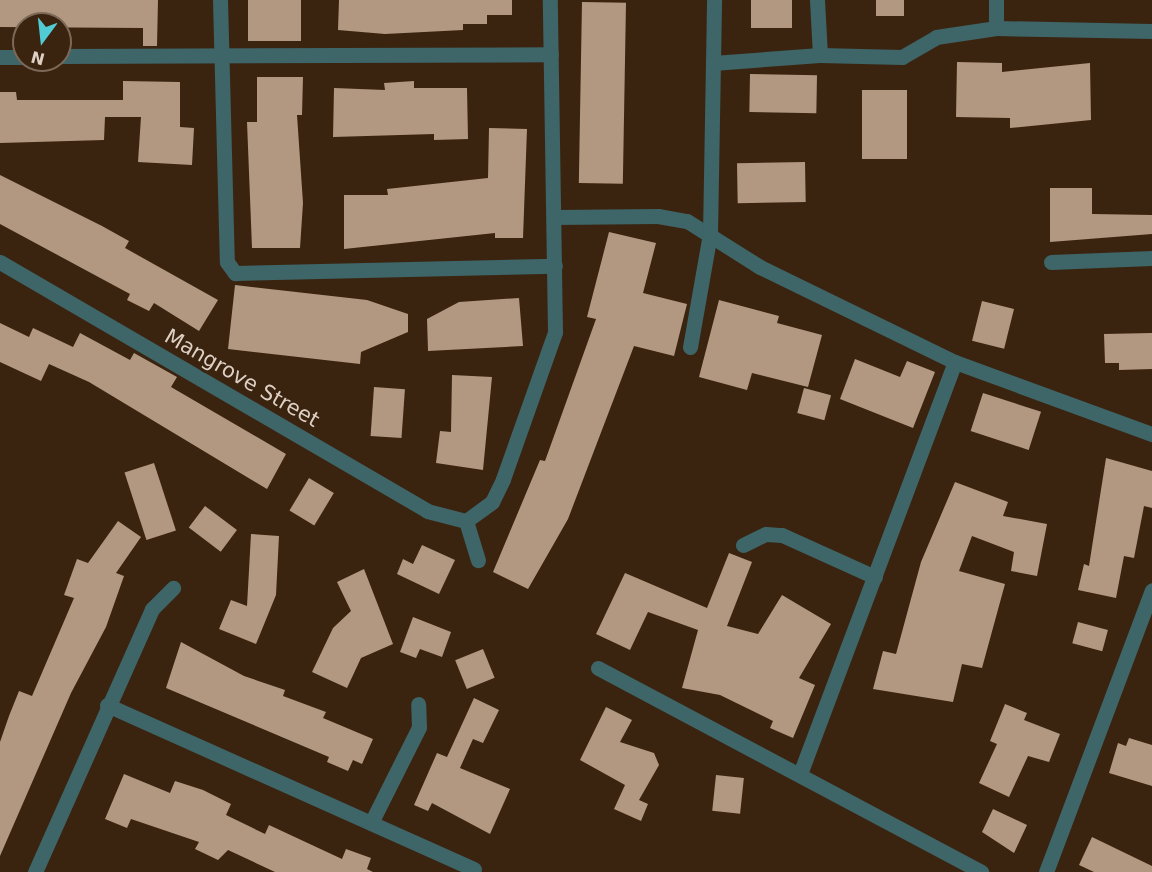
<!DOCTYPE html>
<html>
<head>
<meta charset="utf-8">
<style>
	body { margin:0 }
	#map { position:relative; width:1152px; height:872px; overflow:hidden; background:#3a2410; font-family:"DejaVu Sans",sans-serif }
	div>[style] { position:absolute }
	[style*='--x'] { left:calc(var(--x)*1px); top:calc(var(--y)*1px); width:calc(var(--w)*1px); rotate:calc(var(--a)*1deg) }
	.building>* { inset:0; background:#b39881; transform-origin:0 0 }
	.minor>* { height:15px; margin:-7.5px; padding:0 7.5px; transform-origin:7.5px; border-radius:7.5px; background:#3e6568 }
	span { translate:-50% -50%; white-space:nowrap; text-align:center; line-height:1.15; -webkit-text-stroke:6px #3a2410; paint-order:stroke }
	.street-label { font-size:21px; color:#ded0c4 }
	.north { position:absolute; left:12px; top:12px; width:60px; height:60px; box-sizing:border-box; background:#3a2410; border:2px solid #7c6958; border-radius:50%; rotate:195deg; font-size:16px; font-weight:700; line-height:24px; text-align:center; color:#ded0c4 }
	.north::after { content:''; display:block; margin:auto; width:21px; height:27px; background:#51ccd5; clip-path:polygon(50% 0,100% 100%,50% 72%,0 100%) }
</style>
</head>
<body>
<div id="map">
	<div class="building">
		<i style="clip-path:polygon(0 0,158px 0,157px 46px,143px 46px,143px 28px,0 27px)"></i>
		<i style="left:248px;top:0;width:53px;height:41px"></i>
		<i style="clip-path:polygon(339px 0,512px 0,512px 15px,487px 15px,487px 24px,463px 24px,463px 30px,385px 34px,338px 30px)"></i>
		<i style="left:751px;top:0;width:41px;height:28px"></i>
		<i style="left:876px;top:0;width:28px;height:16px"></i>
		<i style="left:582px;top:2px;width:44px;height:181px;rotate:1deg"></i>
		<i style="clip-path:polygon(957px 62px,1002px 63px,1002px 72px,1090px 63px,1091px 120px,1010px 128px,1010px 118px,956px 117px)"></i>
		<i style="left:750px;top:74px;width:67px;height:38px;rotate:1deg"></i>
		<i style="clip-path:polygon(257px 77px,303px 77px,302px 115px,297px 115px,303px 203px,300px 248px,252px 248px,247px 122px,257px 122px)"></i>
		<i style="clip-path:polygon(123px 81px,180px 82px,180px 127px,194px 128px,192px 165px,138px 162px,141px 117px,105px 117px,104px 140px,0 143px,0 92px,16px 92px,17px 100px,123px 100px)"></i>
		<i style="clip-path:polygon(414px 81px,414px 88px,467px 88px,468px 139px,434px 140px,434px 134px,333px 137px,334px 88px,385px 90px,384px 83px)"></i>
		<i style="left:862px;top:90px;width:45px;height:69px"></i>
		<i style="clip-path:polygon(489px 128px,527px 129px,523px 238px,495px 238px,495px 233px,344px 249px,344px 195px,388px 195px,387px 189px,488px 178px)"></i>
		<i style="left:805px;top:162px;width:40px;height:68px;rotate:89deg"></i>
		<i style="clip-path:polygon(0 175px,102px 226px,129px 241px,125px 248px,218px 300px,199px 331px,154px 303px,149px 311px,127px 300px,130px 294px,0 224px)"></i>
		<i style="clip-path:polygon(1050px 188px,1092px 188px,1092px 214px,1152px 215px,1152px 234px,1050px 242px)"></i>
		<i style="clip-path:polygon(609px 232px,656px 243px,643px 293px,687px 304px,674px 356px,634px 346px,568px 519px,528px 589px,493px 572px,540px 460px,545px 461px,596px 319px,587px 317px)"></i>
		<i style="clip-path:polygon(235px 285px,367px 300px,408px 314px,408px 332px,361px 352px,360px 364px,228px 349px)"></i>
		<i style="clip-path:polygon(519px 298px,523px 346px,428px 351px,427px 319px,459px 302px)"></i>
		<i style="clip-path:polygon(719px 300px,779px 316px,777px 323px,822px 335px,808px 387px,752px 373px,747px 390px,699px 377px)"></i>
		<i style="left:982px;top:301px;width:33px;height:41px;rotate:14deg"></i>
		<i style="clip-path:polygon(0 323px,29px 337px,33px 328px,73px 347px,80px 333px,130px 360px,134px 353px,177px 377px,171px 387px,286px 454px,267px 489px,89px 382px,49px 364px,41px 381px,0 362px)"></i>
		<i style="clip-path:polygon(1152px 333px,1152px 369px,1119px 370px,1119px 363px,1105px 363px,1104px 334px)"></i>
		<i style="clip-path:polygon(855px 359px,900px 377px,907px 361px,935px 372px,913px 428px,840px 399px)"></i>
		<i style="clip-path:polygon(452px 375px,492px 377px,483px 470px,436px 463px,440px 431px,451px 432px)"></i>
		<i style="left:374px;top:387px;width:31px;height:49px;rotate:4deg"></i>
		<i style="left:804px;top:388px;width:28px;height:26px;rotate:15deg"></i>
		<i style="left:983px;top:393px;width:61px;height:40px;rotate:18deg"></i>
		<i style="clip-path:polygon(1106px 458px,1152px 471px,1152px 508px,1144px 506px,1134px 558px,1124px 556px,1116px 598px,1078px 590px,1084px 564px,1089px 566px)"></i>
		<i style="left:154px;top:463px;width:71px;height:31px;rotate:72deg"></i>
		<i style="left:309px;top:478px;width:29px;height:38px;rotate:31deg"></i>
		<i style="clip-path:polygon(955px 482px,1008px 502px,1003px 516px,1047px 524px,1037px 576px,1011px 571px,1014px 552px,972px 536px,959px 571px,1005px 584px,982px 668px,962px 664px,953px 702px,873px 689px,883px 651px,896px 654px,921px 562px)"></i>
		<i style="left:205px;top:506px;width:40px;height:27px;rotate:37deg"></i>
		<i style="clip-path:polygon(118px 521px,141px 537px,116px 573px,124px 576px,106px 627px,71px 693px,0 856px,0 742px,9px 716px,19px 691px,32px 696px,74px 598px,64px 595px,77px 559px,88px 563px)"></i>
		<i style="clip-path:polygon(251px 534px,279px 536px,276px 595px,256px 644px,219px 629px,231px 600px,247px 606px)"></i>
		<i style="clip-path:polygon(422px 545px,455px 560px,439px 594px,397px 574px,403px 559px,413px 564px)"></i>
		<i style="clip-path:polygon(729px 553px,752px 562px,727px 626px,758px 634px,782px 595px,831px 624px,799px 678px,815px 685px,793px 738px,770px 728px,773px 721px,720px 695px,682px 688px,698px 630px,648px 612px,630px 650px,596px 634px,625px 573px,707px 608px)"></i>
		<i style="clip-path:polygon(364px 569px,393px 644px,361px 658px,347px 688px,312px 672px,333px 628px,351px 611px,337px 582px)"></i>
		<i style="clip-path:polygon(413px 617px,451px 632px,442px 657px,420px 649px,416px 658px,400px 652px)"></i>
		<i style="left:1078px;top:622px;width:31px;height:22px;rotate:15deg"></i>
		<i style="clip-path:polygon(181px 642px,244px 676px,285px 690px,283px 696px,326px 712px,323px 718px,373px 739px,362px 764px,353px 760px,348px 771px,327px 762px,329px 757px,166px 688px)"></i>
		<i style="left:483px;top:649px;width:31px;height:30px;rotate:68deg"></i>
		<i style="clip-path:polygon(474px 698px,499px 710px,483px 743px,473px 739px,460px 768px,510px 789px,490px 834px,432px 803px,428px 811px,414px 805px,437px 753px,447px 757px)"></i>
		<i style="clip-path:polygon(1005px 704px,1027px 713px,1024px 720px,1060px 734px,1049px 762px,1028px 756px,1009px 797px,979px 783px,997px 744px,990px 741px)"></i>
		<i style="clip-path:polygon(606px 707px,632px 720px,620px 742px,654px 753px,659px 765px,639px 800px,648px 804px,641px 821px,614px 809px,625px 785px,580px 760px)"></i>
		<i style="clip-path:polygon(1129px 738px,1152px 745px,1152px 786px,1109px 773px,1118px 743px,1126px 746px)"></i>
		<i style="clip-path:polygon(124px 774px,170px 793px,175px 781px,203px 790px,231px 804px,226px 815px,265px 834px,269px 825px,342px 859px,346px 849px,371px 858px,367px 869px,373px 872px,275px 872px,228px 850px,218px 860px,195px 849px,199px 842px,131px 819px,127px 828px,105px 819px)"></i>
		<i style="left:716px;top:775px;width:28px;height:36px;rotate:6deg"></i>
		<i style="clip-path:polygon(993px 809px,1027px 825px,1014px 853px,982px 832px)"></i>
		<i style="clip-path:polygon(1092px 837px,1152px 866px,1152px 872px,1094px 872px,1079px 865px)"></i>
	</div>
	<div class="minor">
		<i style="--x:220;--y:0;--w:262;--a:88.5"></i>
		<i style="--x:227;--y:262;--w:14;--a:54"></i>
		<i style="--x:235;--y:273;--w:320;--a:-1.3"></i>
		<i style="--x:817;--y:0;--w:55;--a:86.9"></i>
		<i style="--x:996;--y:0;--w:28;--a:90"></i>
		<i style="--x:996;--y:28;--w:156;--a:1.1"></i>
		<i style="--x:60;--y:56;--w:491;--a:-0.2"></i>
		<i style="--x:0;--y:57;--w:24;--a:0"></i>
		<i style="--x:713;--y:63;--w:107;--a:-4.3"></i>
		<i style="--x:820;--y:55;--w:82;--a:1.4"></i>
		<i style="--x:902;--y:57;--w:39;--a:-30"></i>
		<i style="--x:936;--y:37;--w:61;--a:-8.5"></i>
		<i style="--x:555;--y:217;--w:103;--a:-0.6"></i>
		<i style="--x:658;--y:216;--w:29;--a:10"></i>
		<i style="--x:687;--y:221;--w:86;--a:32.2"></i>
		<i style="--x:760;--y:267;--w:217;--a:26"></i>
		<i style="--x:955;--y:362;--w:210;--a:20.1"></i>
		<i style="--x:0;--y:262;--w:494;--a:30.2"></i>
		<i style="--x:427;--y:511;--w:40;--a:14.4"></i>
		<i style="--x:1051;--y:262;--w:101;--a:-2.3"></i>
		<i style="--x:690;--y:347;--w:115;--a:-80"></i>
		<i style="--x:710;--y:234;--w:234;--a:-89"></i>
		<i style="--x:466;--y:521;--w:32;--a:-36"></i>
		<i style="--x:492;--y:502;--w:25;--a:-64"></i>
		<i style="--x:503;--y:479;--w:156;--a:-70.5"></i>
		<i style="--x:555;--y:332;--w:332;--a:-90.9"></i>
		<i style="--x:466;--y:521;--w:41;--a:72.9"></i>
		<i style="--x:743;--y:545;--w:25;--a:-26"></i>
		<i style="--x:766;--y:534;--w:16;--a:4"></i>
		<i style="--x:782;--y:535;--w:102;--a:24.3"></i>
		<i style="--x:598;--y:668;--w:434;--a:28"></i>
		<i style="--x:107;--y:705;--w:402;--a:24.1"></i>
		<i style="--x:800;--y:774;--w:440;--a:-69.4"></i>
		<i style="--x:371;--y:823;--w:107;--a:-63.4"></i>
		<i style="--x:419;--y:727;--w:23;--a:-92"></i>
		<i style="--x:35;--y:872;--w:288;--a:-66"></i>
		<i style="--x:152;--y:609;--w:30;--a:-45"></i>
		<i style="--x:1046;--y:872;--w:301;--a:-69.4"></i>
	</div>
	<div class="street-label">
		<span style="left:242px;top:378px;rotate:30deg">Mangrove Street</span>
	</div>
	<div class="north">N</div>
</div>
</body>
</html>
